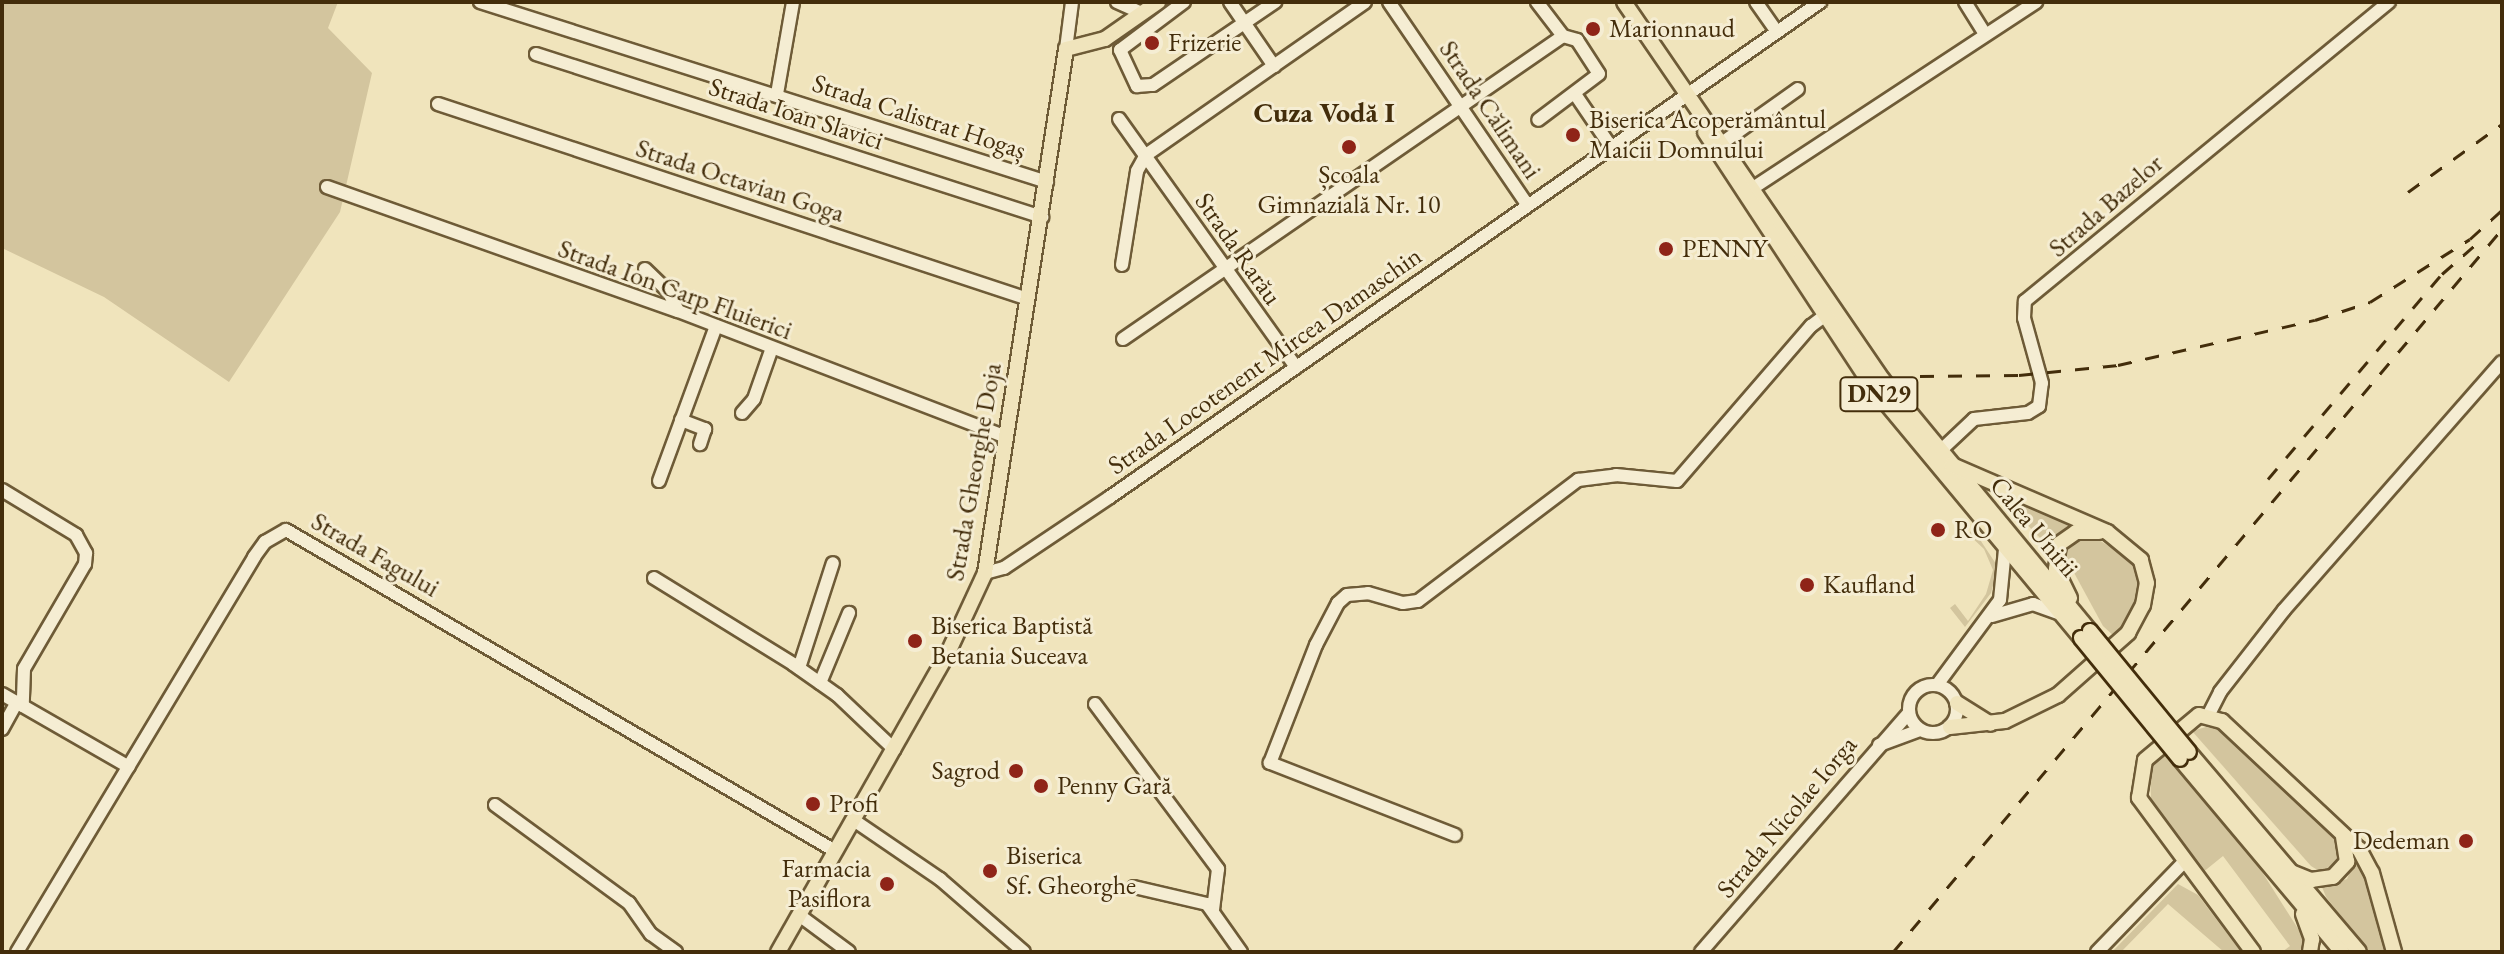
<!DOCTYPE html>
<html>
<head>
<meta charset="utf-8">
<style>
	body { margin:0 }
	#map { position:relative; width:2504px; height:954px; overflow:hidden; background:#f0e4bc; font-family:"EB Garamond",serif }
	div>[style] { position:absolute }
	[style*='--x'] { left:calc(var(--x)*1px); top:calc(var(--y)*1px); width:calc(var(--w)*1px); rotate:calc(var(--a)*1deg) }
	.green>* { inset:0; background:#d3c59e }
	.roads { filter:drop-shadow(2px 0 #6e5b37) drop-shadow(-2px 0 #6e5b37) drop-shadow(0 2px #6e5b37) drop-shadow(0 -2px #6e5b37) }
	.minor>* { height:12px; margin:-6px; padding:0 6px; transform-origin:6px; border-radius:6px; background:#f5edd3 }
	.minor>.ring { margin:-6px; padding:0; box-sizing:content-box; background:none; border:12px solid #f5edd3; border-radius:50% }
	.major>* { height:14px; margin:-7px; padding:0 7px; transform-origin:7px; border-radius:7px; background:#f0e4bc }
	.rail>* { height:3px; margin-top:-1.5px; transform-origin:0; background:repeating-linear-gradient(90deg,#432d0b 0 14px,transparent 0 28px) }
	.bridges { filter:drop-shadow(2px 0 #432d0b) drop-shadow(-2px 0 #432d0b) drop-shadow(0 2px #432d0b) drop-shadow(0 -2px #432d0b) }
	.major-bridge>* { height:14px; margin:-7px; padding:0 7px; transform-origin:7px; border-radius:7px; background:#f0e4bc }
	.dots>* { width:22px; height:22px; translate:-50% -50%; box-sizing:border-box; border:4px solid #f5edd3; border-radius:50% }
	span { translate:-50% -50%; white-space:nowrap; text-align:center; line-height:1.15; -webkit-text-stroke:6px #f5edd3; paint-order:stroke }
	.shield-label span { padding:2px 6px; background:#f5edd3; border:2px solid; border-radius:6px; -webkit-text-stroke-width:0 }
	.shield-label { font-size:24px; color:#432d0b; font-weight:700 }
	.poi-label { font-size:26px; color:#432d0b }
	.left { translate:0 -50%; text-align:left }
	.right { translate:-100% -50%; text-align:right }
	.street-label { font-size:26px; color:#432d0b }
	.neighbourhood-label { font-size:28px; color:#432d0b; font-weight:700 }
	.frame { position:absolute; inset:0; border:4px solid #432d0b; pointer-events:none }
</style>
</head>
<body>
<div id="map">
	<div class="green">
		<i style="clip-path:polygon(2px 2px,338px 2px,328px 28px,372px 73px,340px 212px,229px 382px,104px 297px,2px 248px)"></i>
		<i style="clip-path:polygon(1997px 494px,2081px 525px,2061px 533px,2049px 547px)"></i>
		<i style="clip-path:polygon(1973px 529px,1998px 567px,1991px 593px,1965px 627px,1950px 608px,1955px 604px,1968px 621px,1986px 594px,1993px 570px,1984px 549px,1968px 534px)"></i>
		<i style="clip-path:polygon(2092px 536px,2129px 558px,2138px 575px,2136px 604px,2116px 638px,2103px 626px,2066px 558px,2069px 540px)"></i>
		<i style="clip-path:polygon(2206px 727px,2217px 729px,2339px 839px,2341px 864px,2324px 874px,2311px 866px,2192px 731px)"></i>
		<i style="clip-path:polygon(2164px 749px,2257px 864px,2302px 935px,2304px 952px,2282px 952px,2290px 946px,2223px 856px,2202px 873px,2151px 800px,2150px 769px)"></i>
		<i style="clip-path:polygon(2356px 857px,2366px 874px,2388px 952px,2370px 952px,2326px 897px,2322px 887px,2347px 879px)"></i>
		<i style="clip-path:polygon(2178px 884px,2198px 895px,2241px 952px,2224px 952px,2168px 904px,2121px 952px,2112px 952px)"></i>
	</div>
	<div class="roads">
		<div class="minor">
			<i style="--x:480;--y:2;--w:595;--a:17.61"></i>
			<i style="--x:1117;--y:2;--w:27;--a:24"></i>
			<i style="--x:1184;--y:2;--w:80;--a:143.1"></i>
			<i style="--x:1120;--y:50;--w:40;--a:65"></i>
			<i style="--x:1137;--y:86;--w:16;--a:-4"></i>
			<i style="--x:1153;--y:85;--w:148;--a:-34.2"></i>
			<i style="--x:1230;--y:2;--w:78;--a:55.5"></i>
			<i style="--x:1389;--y:2;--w:245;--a:55.7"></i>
			<i style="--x:1537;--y:2;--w:43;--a:52.6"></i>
			<i style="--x:1563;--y:36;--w:15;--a:16"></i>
			<i style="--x:1577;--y:40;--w:40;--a:57.1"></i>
			<i style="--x:1599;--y:74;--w:76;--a:143"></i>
			<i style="--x:1756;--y:2;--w:35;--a:55"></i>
			<i style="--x:1965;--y:2;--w:38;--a:58"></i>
			<i style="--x:1066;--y:49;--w:47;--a:-82.7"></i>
			<i style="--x:536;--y:54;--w:532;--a:17.86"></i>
			<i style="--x:777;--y:94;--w:93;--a:-80.1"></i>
			<i style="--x:1575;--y:94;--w:64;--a:55.8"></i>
			<i style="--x:438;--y:104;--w:621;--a:18.29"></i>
			<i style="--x:1119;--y:119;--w:305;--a:54.5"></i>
			<i style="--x:1722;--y:143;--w:93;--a:-35.4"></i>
			<i style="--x:327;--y:187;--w:372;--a:19.5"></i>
			<i style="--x:678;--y:311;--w:352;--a:21"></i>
			<i style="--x:1753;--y:188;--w:339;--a:-33.3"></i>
			<i style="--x:1122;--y:265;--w:95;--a:-80.9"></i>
			<i style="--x:1137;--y:171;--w:18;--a:-61"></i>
			<i style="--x:1146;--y:155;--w:267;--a:-34.9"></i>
			<i style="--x:645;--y:269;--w:32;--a:44"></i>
			<i style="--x:668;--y:291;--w:22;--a:63"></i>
			<i style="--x:1123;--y:339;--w:534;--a:-34.55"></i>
			<i style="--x:742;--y:413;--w:18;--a:-49"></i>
			<i style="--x:754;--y:399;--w:54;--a:-70.6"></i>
			<i style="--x:681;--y:420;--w:26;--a:21"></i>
			<i style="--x:705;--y:429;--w:16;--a:108"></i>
			<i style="--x:1939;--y:452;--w:48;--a:-43.3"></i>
			<i style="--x:1974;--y:419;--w:54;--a:-6.3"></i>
			<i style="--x:2028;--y:413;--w:13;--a:-32"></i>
			<i style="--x:2039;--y:406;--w:23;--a:-83"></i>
			<i style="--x:2042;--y:383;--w:67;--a:-105.5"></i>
			<i style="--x:2024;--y:318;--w:17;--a:-87"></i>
			<i style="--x:2025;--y:301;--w:471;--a:-39.4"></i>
			<i style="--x:659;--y:481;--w:165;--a:-69.8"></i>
			<i style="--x:2;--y:490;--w:87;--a:31.3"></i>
			<i style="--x:76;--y:535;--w:21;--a:61"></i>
			<i style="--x:86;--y:553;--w:11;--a:95"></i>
			<i style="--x:85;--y:564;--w:121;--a:120.2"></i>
			<i style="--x:24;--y:669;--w:37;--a:92"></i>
			<i style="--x:985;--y:573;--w:20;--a:-15"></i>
			<i style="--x:1004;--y:568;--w:128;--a:-33.8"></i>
			<i style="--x:1110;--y:497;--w:866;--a:-34.88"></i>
			<i style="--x:654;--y:578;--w:163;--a:31.7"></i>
			<i style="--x:793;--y:664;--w:54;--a:35.2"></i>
			<i style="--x:837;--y:695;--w:79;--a:43.5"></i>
			<i style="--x:1992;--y:616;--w:43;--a:-16.3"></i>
			<i style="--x:2033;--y:604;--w:29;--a:20"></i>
			<i style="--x:799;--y:668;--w:110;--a:-72.1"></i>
			<i style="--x:820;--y:683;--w:76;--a:-67.5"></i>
			<i class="ring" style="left:1909px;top:685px;width:36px;height:36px"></i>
			<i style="--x:1937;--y:685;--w:106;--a:-53.5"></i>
			<i style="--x:2000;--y:600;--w:51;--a:-84.4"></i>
			<i style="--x:2;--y:694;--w:146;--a:29.9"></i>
			<i style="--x:1095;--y:704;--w:206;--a:53.3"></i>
			<i style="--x:1218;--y:869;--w:41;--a:97"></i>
			<i style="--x:2209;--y:714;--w:25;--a:-63"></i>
			<i style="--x:2220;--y:692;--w:104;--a:-52"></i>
			<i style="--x:2284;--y:610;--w:330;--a:-48.7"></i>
			<i style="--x:2;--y:729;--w:31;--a:-61"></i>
			<i style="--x:1879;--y:745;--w:44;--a:-20.1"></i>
			<i style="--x:495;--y:805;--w:166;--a:36.2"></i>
			<i style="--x:629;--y:903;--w:38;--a:55"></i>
			<i style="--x:651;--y:934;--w:31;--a:36"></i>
			<i style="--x:855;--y:821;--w:103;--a:34.3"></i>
			<i style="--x:940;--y:879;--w:111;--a:41"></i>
			<i style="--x:1455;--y:835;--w:199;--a:-158.7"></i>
			<i style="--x:1270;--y:763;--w:127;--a:-68.7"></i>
			<i style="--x:1316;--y:645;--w:47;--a:-62.4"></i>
			<i style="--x:1338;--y:603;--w:12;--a:-42"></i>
			<i style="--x:1347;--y:595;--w:21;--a:-5"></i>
			<i style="--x:1368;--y:593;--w:36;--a:16"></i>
			<i style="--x:1403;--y:603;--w:15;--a:-8"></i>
			<i style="--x:1418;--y:601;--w:201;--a:-37.1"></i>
			<i style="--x:1578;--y:480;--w:38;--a:-7"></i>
			<i style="--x:1616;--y:475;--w:61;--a:5.6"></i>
			<i style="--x:1677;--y:481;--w:205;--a:-49.2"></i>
			<i style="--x:1811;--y:326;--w:26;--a:-37"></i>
			<i style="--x:1134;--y:887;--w:75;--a:13.1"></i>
			<i style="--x:1207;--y:904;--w:59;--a:54.7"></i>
			<i style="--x:799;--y:915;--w:62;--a:36.5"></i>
			<i style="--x:17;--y:952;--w:461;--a:-59"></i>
			<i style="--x:254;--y:557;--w:19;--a:-54"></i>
			<i style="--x:265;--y:542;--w:24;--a:-30"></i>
			<i style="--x:286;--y:530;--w:636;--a:30.31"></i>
			<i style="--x:1701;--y:952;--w:317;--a:-49"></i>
			<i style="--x:2097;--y:952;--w:127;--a:-46"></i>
		</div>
		<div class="major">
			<i style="--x:1624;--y:2;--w:458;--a:55.6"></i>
			<i style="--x:1883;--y:380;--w:325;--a:50.5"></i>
			<i style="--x:1705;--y:132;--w:303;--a:56.7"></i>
			<i style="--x:1871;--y:385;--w:329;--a:50.3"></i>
			<i style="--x:2070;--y:598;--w:32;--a:-116"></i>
			<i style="--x:2056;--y:569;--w:25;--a:-83"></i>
			<i style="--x:2059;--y:544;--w:21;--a:-35"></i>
			<i style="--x:2076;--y:532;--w:23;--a:0"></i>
			<i style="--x:1957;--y:703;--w:39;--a:32"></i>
			<i style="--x:1950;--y:727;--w:55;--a:-6.2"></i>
			<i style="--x:2005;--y:721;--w:59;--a:-26.1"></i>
			<i style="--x:2058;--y:695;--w:94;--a:-41.5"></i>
			<i style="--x:2128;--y:633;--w:32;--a:-62"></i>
			<i style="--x:2143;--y:605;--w:22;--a:-80"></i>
			<i style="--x:2147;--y:583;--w:24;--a:-105"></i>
			<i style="--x:2141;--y:560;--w:44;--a:-140.5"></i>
			<i style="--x:2107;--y:532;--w:169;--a:-156.6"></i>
			<i style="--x:2189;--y:752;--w:262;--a:49.6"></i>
			<i style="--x:2180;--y:759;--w:252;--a:50"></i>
			<i style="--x:2291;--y:872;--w:22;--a:22"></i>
			<i style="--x:2311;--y:880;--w:22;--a:-8"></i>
			<i style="--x:2333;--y:877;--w:21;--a:-47"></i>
			<i style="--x:2347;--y:862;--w:25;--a:-99"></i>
			<i style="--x:2303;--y:914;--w:27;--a:70"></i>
			<i style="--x:2312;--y:939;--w:13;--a:99"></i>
			<i style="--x:778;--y:952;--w:342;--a:-60.4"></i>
			<i style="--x:947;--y:655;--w:90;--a:-65.1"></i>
			<i style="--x:985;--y:573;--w:530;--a:-81.21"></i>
			<i style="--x:1066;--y:49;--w:40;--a:-14.4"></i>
			<i style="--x:1105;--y:39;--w:65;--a:-34.9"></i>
			<i style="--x:2253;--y:952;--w:192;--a:-126.5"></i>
			<i style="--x:2139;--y:798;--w:38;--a:-81"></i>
			<i style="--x:2145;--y:760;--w:70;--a:-39.8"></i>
			<i style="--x:2199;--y:715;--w:24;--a:15"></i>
			<i style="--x:2222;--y:721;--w:187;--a:43.1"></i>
			<i style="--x:2359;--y:849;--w:27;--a:62"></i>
			<i style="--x:2372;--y:873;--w:82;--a:74.4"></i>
		</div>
	</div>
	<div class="rail">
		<i style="--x:2408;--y:192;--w:116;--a:-35.9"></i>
		<i style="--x:1920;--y:376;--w:99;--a:-0.6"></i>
		<i style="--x:2019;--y:375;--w:100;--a:-5.8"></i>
		<i style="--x:2118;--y:365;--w:202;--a:-12.9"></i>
		<i style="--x:2315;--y:320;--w:58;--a:-18.1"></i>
		<i style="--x:2370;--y:302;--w:118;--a:-32.2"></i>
		<i style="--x:2470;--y:239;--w:43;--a:-42.2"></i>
		<i style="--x:2268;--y:479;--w:269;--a:-49.7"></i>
		<i style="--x:2442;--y:274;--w:43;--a:-41.2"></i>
		<i style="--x:1893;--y:952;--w:945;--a:-49.89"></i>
	</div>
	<div class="bridges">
		<div class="major-bridge">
			<i style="--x:2090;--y:631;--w:156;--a:50.7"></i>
			<i style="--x:2081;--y:638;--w:156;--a:50.7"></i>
		</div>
	</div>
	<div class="dots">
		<i style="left:1593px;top:29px;background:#8f2418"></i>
		<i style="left:1152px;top:43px;background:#8f2418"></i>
		<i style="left:1573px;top:135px;background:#8f2418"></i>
		<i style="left:1349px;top:147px;background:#8f2418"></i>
		<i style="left:1666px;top:249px;background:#8f2418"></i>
		<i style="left:1938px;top:530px;background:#8f2418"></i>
		<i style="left:1807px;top:585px;background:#8f2418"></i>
		<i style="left:915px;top:641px;background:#8f2418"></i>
		<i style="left:1016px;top:771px;background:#8f2418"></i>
		<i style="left:1041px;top:786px;background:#8f2418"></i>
		<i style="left:813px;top:804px;background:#8f2418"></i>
		<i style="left:2466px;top:841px;background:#8f2418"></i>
		<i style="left:990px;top:871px;background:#8f2418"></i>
		<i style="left:887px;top:884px;background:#8f2418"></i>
	</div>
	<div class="shield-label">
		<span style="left:1879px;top:394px">DN29</span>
	</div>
	<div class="poi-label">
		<span class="left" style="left:1609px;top:29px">Marionnaud</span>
		<span class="left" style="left:1168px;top:43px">Frizerie</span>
		<span class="left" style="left:1589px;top:135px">Biserica Acoperământul<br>Maicii Domnului</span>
		<span style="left:1349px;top:190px">Școala<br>Gimnazială Nr. 10</span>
		<span class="left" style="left:1682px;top:249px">PENNY</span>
		<span class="left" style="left:1954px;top:530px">RO</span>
		<span class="left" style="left:1823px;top:585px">Kaufland</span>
		<span class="left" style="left:931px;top:641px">Biserica Baptistă<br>Betania Suceava</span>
		<span class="right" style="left:1000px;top:771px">Sagrod</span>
		<span class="left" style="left:1057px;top:786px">Penny Gară</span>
		<span class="left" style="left:829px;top:804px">Profi</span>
		<span class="right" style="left:2450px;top:841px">Dedeman</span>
		<span class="left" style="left:1006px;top:871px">Biserica<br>Sf. Gheorghe</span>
		<span class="right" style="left:871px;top:884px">Farmacia<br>Pasiflora</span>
	</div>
	<div class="street-label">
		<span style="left:1490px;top:110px;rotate:56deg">Strada Călimani</span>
		<span style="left:796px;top:114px;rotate:18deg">Strada Ioan Slavici</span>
		<span style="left:919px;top:117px;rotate:18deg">Strada Calistrat Hogaș</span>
		<span style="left:740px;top:181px;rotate:18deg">Strada Octavian Goga</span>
		<span style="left:2106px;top:206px;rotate:-41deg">Strada Bazelor</span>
		<span style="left:1238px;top:249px;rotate:55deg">Strada Rarău</span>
		<span style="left:675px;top:290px;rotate:20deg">Strada Ion Carp Fluierici</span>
		<span style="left:1265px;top:361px;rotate:-35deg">Strada Locotenent Mircea Damaschin</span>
		<span style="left:974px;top:472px;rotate:-80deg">Strada Gheorghe Doja</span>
		<span style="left:2034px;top:527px;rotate:50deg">Calea Unirii</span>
		<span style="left:375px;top:555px;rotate:30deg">Strada Fagului</span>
		<span style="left:1787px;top:817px;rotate:-50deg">Strada Nicolae Iorga</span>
	</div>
	<div class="neighbourhood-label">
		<span style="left:1324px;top:112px">Cuza Vodă I</span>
	</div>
	<div class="frame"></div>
</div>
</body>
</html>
